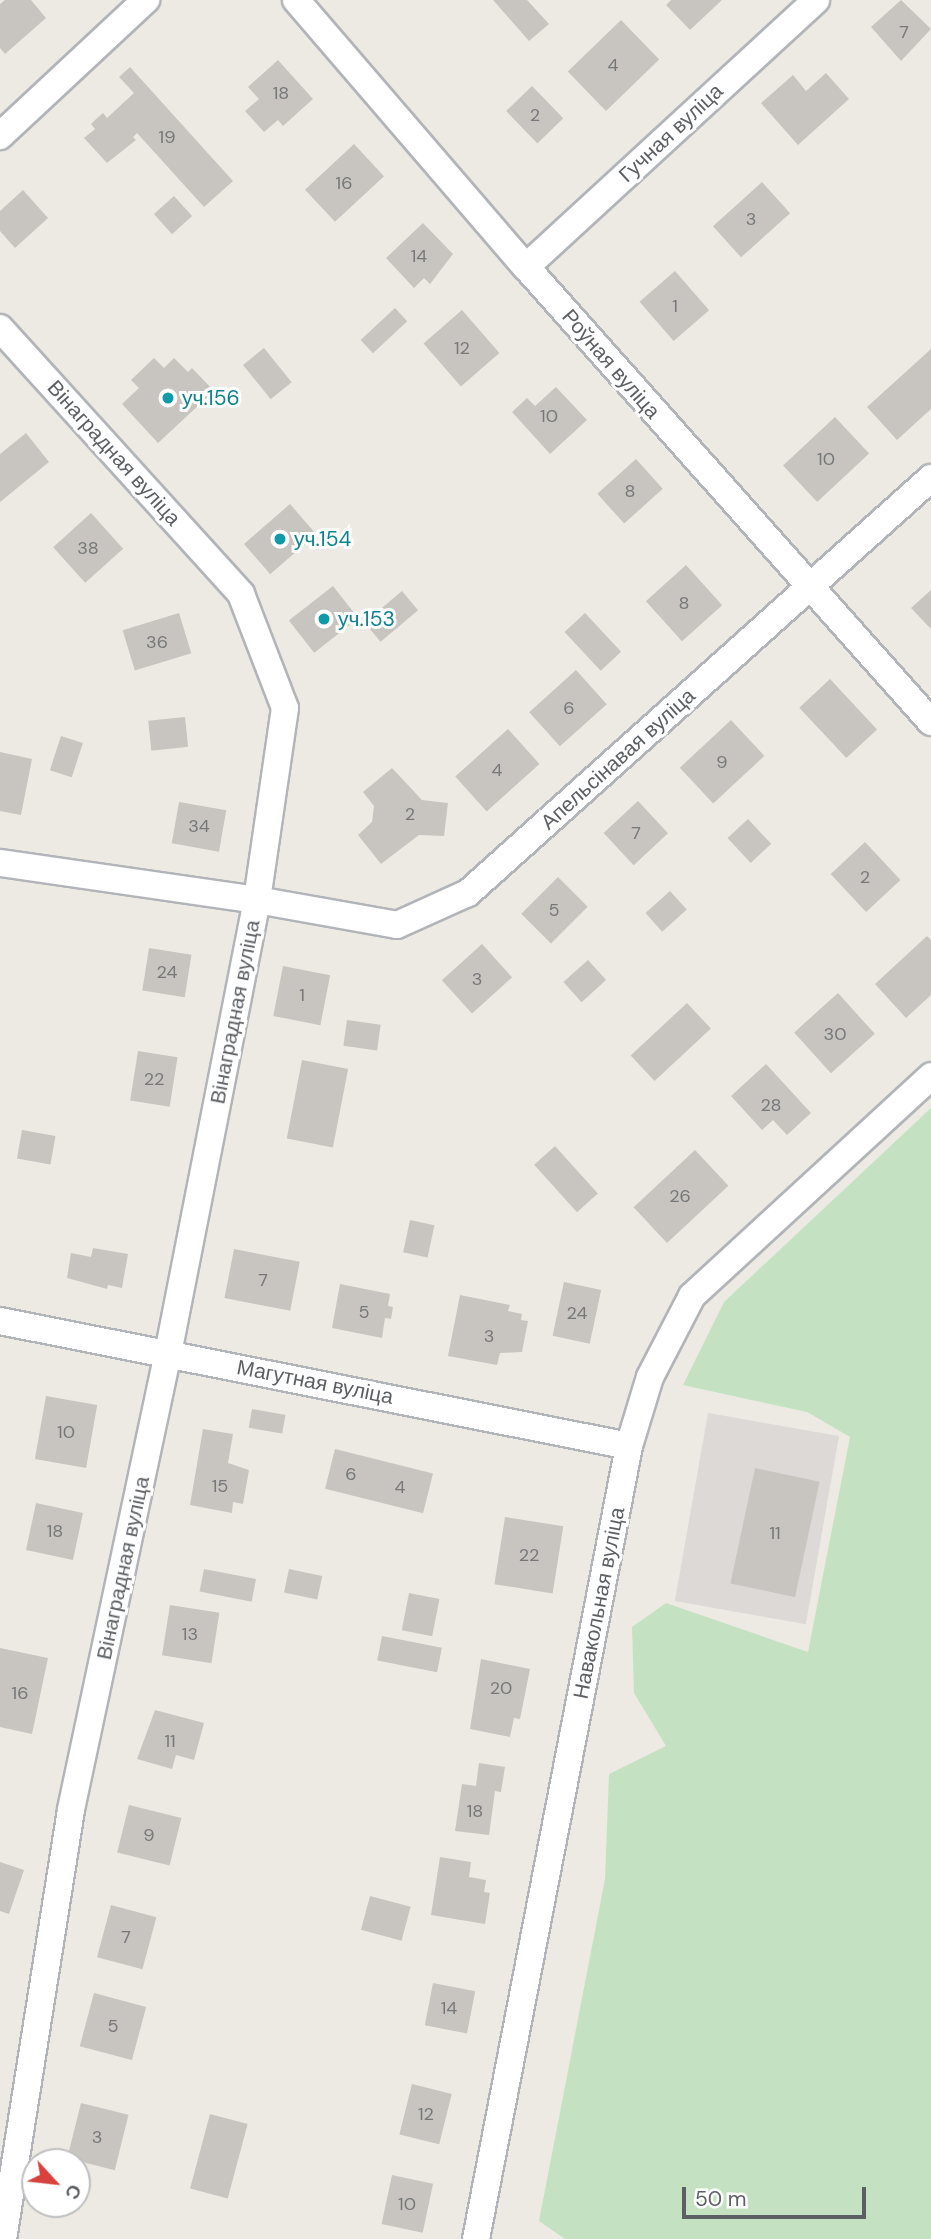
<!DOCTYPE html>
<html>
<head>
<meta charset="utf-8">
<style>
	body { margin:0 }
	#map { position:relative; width:931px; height:2239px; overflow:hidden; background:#edeae4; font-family:"DM Sans",sans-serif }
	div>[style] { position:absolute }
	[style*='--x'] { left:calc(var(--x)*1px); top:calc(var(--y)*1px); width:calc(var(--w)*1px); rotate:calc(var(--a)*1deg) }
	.industrial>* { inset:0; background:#dcd9d6; transform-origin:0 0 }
	.green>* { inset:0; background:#c4e2c2 }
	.building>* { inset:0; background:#c8c5c0; transform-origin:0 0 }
	.roads { filter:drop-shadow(2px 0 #b1b4b8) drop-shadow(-2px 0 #b1b4b8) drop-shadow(0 2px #b1b4b8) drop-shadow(0 -2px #b1b4b8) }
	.street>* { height:26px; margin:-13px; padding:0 13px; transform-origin:13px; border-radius:13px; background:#fff }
	.dots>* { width:19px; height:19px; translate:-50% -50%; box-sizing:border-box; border:4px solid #fff; border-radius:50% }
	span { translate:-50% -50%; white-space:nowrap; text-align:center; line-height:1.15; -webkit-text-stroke:6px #fff; paint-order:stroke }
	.number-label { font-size:18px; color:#77787a }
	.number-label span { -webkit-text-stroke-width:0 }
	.street-label { font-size:21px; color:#5c5f63 }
	.culture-label { font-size:21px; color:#0d838f }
	.left { translate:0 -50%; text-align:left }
	.north { position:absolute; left:21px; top:2148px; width:70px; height:70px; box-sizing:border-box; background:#fff; border:2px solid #bebfc1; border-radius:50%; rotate:117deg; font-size:19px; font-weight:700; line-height:28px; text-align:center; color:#5c5f63 }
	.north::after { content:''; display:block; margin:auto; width:24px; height:32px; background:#d8423e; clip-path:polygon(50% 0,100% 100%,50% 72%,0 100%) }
	.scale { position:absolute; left:682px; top:2187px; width:184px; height:32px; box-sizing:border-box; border:4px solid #5c5f63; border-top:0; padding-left:9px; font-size:21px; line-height:24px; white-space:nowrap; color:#5c5f63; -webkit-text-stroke:5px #fff; paint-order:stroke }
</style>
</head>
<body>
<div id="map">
	<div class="industrial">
		<i style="left:708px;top:1413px;width:133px;height:191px;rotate:10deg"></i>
	</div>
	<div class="green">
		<i style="clip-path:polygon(931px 1108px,931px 2239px,565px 2239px,539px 2221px,605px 1879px,609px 1774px,666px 1746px,634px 1693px,632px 1627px,666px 1603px,808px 1652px,850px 1437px,807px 1412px,683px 1385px,724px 1302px)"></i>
	</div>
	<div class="building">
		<i style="clip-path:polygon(5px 0,31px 0,46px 18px,5px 54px,0 48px,0 4px)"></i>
		<i style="clip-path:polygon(493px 0,527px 0,549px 24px,529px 41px)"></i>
		<i style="clip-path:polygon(671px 0,722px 0,690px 30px,666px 5px)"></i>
		<i style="clip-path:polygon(901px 0,931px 29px,901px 61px,871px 27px)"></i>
		<i style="left:621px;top:20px;width:55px;height:74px;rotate:46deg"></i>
		<i style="clip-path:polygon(278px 60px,313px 99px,283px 126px,278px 120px,264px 132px,245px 111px,259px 99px,248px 87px)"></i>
		<i style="clip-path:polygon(130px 67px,233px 181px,204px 207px,137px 133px,133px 137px,136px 140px,107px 163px,84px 138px,95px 129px,91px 124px,94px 121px,103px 113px,107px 118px,134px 93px,119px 77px)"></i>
		<i style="clip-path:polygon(826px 73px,849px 99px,798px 145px,761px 103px,793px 75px,806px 91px)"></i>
		<i style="left:532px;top:86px;width:45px;height:36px;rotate:46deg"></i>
		<i style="left:354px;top:144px;width:44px;height:67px;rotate:47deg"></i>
		<i style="left:762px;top:182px;width:42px;height:66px;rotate:48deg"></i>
		<i style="clip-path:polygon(23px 190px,48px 218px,15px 248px,0 231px,0 211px)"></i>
		<i style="left:174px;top:196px;width:27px;height:27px;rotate:48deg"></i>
		<i style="clip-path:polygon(423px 223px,453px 254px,430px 284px,424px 278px,414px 288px,386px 258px)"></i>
		<i style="left:675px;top:271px;width:52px;height:47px;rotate:49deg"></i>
		<i style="left:395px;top:308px;width:18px;height:47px;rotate:47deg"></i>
		<i style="left:462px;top:310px;width:57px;height:51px;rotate:49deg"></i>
		<i style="left:264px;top:348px;width:44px;height:27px;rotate:51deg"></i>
		<i style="clip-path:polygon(931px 349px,931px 409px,897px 440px,867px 407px)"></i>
		<i style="clip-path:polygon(154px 358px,164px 368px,174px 358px,188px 372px,192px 368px,214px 391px,158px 443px,122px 404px,139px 388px,131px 380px)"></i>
		<i style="clip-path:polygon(556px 387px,587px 420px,550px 454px,512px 412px,527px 398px,535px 406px)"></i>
		<i style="left:835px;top:417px;width:50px;height:71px;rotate:47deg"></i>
		<i style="clip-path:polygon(26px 433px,49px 462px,0 502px,0 454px)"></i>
		<i style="left:636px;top:459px;width:40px;height:52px;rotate:48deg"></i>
		<i style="left:290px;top:504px;width:40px;height:61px;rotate:49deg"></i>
		<i style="left:91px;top:513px;width:48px;height:51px;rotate:48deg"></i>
		<i style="left:686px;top:565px;width:54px;height:54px;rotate:48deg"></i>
		<i style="left:333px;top:586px;width:41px;height:56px;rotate:52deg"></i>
		<i style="clip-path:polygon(931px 590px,931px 629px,911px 608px)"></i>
		<i style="left:402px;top:591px;width:25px;height:49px;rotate:50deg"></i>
		<i style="left:179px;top:613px;width:42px;height:59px;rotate:73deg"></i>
		<i style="left:585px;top:613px;width:53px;height:28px;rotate:47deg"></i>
		<i style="left:576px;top:670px;width:46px;height:63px;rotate:48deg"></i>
		<i style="left:830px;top:679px;width:69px;height:42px;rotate:47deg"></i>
		<i style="left:185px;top:717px;width:30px;height:37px;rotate:84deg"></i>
		<i style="left:731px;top:720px;width:49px;height:70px;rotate:47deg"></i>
		<i style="left:508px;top:729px;width:47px;height:71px;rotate:48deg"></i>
		<i style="left:61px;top:736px;width:23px;height:36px;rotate:18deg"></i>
		<i style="clip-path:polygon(0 752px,32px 759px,21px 815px,0 811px)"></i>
		<i style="clip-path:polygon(392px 768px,422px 800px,448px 803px,444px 836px,419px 835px,381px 864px,358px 835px,372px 822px,374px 806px,363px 792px)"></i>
		<i style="left:638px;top:801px;width:44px;height:47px;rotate:47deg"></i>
		<i style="left:179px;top:802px;width:48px;height:42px;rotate:10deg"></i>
		<i style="left:748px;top:819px;width:34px;height:28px;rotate:47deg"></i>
		<i style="left:865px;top:842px;width:52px;height:47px;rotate:47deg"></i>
		<i style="left:558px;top:877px;width:42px;height:52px;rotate:45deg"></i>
		<i style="left:670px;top:891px;width:25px;height:33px;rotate:48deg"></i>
		<i style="clip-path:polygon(927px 936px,931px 940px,931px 995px,906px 1018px,875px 984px)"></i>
		<i style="left:482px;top:944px;width:45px;height:54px;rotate:48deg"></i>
		<i style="left:149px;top:948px;width:43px;height:43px;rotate:9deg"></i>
		<i style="left:588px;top:960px;width:27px;height:33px;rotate:48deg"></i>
		<i style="left:283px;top:966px;width:48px;height:51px;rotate:11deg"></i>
		<i style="left:838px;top:993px;width:55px;height:59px;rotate:48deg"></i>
		<i style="left:687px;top:1003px;width:35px;height:77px;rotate:47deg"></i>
		<i style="left:347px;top:1020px;width:34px;height:26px;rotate:8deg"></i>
		<i style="left:138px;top:1051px;width:40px;height:50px;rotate:9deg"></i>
		<i style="left:302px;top:1060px;width:47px;height:80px;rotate:11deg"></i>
		<i style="clip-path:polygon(766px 1064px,811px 1113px,787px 1135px,773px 1120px,762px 1130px,731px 1096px)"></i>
		<i style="left:22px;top:1130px;width:34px;height:29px;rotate:10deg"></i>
		<i style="left:555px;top:1146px;width:64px;height:28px;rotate:48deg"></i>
		<i style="left:695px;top:1150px;width:49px;height:84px;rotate:47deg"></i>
		<i style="left:410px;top:1220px;width:25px;height:33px;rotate:12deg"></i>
		<i style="clip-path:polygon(93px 1248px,128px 1254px,122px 1288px,108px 1285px,107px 1289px,67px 1278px,71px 1253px,91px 1257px)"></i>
		<i style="left:234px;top:1249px;width:67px;height:50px;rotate:11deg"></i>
		<i style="left:564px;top:1282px;width:38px;height:55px;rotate:12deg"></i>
		<i style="clip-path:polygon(340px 1284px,390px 1294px,388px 1306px,393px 1307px,391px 1319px,385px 1318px,382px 1338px,332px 1328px)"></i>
		<i style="clip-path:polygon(460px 1295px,510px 1305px,508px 1311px,522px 1314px,521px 1320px,528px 1321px,522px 1352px,500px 1353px,497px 1365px,448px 1356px)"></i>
		<i style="left:46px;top:1396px;width:52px;height:64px;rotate:10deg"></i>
		<i style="left:252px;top:1409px;width:34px;height:19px;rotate:10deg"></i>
		<i style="clip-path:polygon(203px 1429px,233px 1434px,228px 1463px,249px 1470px,243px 1504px,233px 1502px,232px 1513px,190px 1505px)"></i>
		<i style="left:335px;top:1449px;width:101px;height:41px;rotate:14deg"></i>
		<i style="left:755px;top:1468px;width:66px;height:118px;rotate:12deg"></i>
		<i style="left:36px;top:1503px;width:48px;height:48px;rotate:12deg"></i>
		<i style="left:505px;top:1517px;width:59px;height:68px;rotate:9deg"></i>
		<i style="left:204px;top:1569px;width:53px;height:23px;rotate:11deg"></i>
		<i style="left:289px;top:1569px;width:34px;height:24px;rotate:12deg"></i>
		<i style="left:409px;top:1593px;width:31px;height:38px;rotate:11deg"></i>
		<i style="left:170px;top:1605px;width:50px;height:51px;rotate:9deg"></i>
		<i style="left:382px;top:1636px;width:61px;height:25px;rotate:11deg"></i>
		<i style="clip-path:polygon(0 1648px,48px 1658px,32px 1734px,0 1727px)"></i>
		<i style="clip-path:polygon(481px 1659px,530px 1669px,520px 1719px,514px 1718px,510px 1737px,470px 1729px)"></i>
		<i style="clip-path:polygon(155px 1710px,204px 1723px,194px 1760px,176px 1755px,172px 1769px,137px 1759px)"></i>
		<i style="clip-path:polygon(479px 1763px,505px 1767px,501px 1792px,495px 1791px,489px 1835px,455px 1831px,462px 1784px,476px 1786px)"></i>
		<i style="left:129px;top:1805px;width:54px;height:49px;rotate:14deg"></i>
		<i style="clip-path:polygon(440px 1857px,471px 1862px,469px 1877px,486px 1880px,484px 1892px,490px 1893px,485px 1924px,431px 1915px)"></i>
		<i style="clip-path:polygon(0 1862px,24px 1870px,9px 1914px,0 1911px)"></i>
		<i style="left:370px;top:1896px;width:42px;height:35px;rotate:15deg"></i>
		<i style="left:111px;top:1905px;width:47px;height:54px;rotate:15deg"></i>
		<i style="left:433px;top:1983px;width:43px;height:43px;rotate:11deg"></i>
		<i style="left:94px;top:1993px;width:54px;height:55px;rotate:15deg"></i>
		<i style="left:412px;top:2084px;width:41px;height:52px;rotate:14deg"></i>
		<i style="left:81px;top:2103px;width:49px;height:57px;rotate:14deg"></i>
		<i style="left:210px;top:2114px;width:39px;height:77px;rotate:15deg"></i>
		<i style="left:392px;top:2175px;width:42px;height:50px;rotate:12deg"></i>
	</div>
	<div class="roads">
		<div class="street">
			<i style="--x:296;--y:0;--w:352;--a:49.3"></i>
			<i style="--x:526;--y:267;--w:609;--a:48.33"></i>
			<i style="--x:0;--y:136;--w:200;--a:-43"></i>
			<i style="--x:526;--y:267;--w:394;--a:-42.6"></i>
			<i style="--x:0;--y:328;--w:359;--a:47.8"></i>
			<i style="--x:241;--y:594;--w:122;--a:68.9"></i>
			<i style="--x:285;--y:708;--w:194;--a:98.3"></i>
			<i style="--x:257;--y:900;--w:462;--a:101.1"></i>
			<i style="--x:168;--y:1353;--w:467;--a:102"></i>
			<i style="--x:71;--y:1810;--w:434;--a:99"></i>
			<i style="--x:0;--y:863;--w:260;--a:8.2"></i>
			<i style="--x:257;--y:900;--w:142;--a:10.1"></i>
			<i style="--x:397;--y:925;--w:78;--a:-24.3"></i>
			<i style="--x:468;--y:893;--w:622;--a:-41.87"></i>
			<i style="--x:0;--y:1321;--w:641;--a:11.24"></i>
			<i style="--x:476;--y:2239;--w:808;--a:-79.08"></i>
			<i style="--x:629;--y:1446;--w:72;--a:-73.1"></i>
			<i style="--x:650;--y:1377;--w:91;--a:-62.6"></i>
			<i style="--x:692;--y:1296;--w:325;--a:-42.6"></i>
		</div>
	</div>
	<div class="dots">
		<i style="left:168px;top:398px;background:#0f9aa8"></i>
		<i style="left:280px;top:539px;background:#0f9aa8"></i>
		<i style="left:324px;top:619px;background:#0f9aa8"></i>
	</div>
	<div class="number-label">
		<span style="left:904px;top:32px">7</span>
		<span style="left:613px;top:65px">4</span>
		<span style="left:281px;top:93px">18</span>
		<span style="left:535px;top:115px">2</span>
		<span style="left:167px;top:137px">19</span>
		<span style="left:344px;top:183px">16</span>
		<span style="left:751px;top:219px">3</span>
		<span style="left:419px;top:256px">14</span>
		<span style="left:675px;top:306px">1</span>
		<span style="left:462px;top:348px">12</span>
		<span style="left:549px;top:416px">10</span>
		<span style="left:826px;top:459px">10</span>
		<span style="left:630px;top:491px">8</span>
		<span style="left:88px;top:548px">38</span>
		<span style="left:684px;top:603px">8</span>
		<span style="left:157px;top:642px">36</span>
		<span style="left:569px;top:708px">6</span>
		<span style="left:722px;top:762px">9</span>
		<span style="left:497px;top:770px">4</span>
		<span style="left:410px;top:814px">2</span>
		<span style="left:199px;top:826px">34</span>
		<span style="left:636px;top:833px">7</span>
		<span style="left:865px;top:877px">2</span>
		<span style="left:554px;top:910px">5</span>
		<span style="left:167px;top:972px">24</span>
		<span style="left:477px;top:979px">3</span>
		<span style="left:302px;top:995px">1</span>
		<span style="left:835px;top:1034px">30</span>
		<span style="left:154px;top:1079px">22</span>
		<span style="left:771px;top:1105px">28</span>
		<span style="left:680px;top:1196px">26</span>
		<span style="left:263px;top:1280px">7</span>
		<span style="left:364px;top:1312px">5</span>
		<span style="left:577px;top:1313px">24</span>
		<span style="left:489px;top:1336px">3</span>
		<span style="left:66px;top:1432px">10</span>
		<span style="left:351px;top:1474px">6</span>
		<span style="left:220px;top:1486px">15</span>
		<span style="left:400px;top:1487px">4</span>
		<span style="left:55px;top:1531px">18</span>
		<span style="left:775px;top:1533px">11</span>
		<span style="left:529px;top:1555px">22</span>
		<span style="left:190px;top:1634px">13</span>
		<span style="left:501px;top:1688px">20</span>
		<span style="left:20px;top:1693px">16</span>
		<span style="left:170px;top:1741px">11</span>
		<span style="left:475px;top:1811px">18</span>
		<span style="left:149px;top:1835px">9</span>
		<span style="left:126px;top:1937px">7</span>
		<span style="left:449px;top:2008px">14</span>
		<span style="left:113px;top:2026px">5</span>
		<span style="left:426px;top:2114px">12</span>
		<span style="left:97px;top:2137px">3</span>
		<span style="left:407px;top:2204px">10</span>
	</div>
	<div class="street-label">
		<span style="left:671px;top:133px;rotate:-43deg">Гучная вуліца</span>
		<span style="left:611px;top:364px;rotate:49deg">Роўная вуліца</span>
		<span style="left:114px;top:453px;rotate:48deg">Вінаградная вуліца</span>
		<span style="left:618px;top:759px;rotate:-42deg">Апельсінавая вуліца</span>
		<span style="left:235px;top:1012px;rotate:-79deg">Вінаградная вуліца</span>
		<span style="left:315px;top:1382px;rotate:11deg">Магутная вуліца</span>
		<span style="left:123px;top:1568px;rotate:-78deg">Вінаградная вуліца</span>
		<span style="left:599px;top:1603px;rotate:-79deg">Навакольная вуліца</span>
	</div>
	<div class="culture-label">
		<span class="left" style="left:182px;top:398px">уч.156</span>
		<span class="left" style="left:294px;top:539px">уч.154</span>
		<span class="left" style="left:338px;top:619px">уч.153</span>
	</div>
	<div class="north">С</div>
	<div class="scale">50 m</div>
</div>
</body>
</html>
